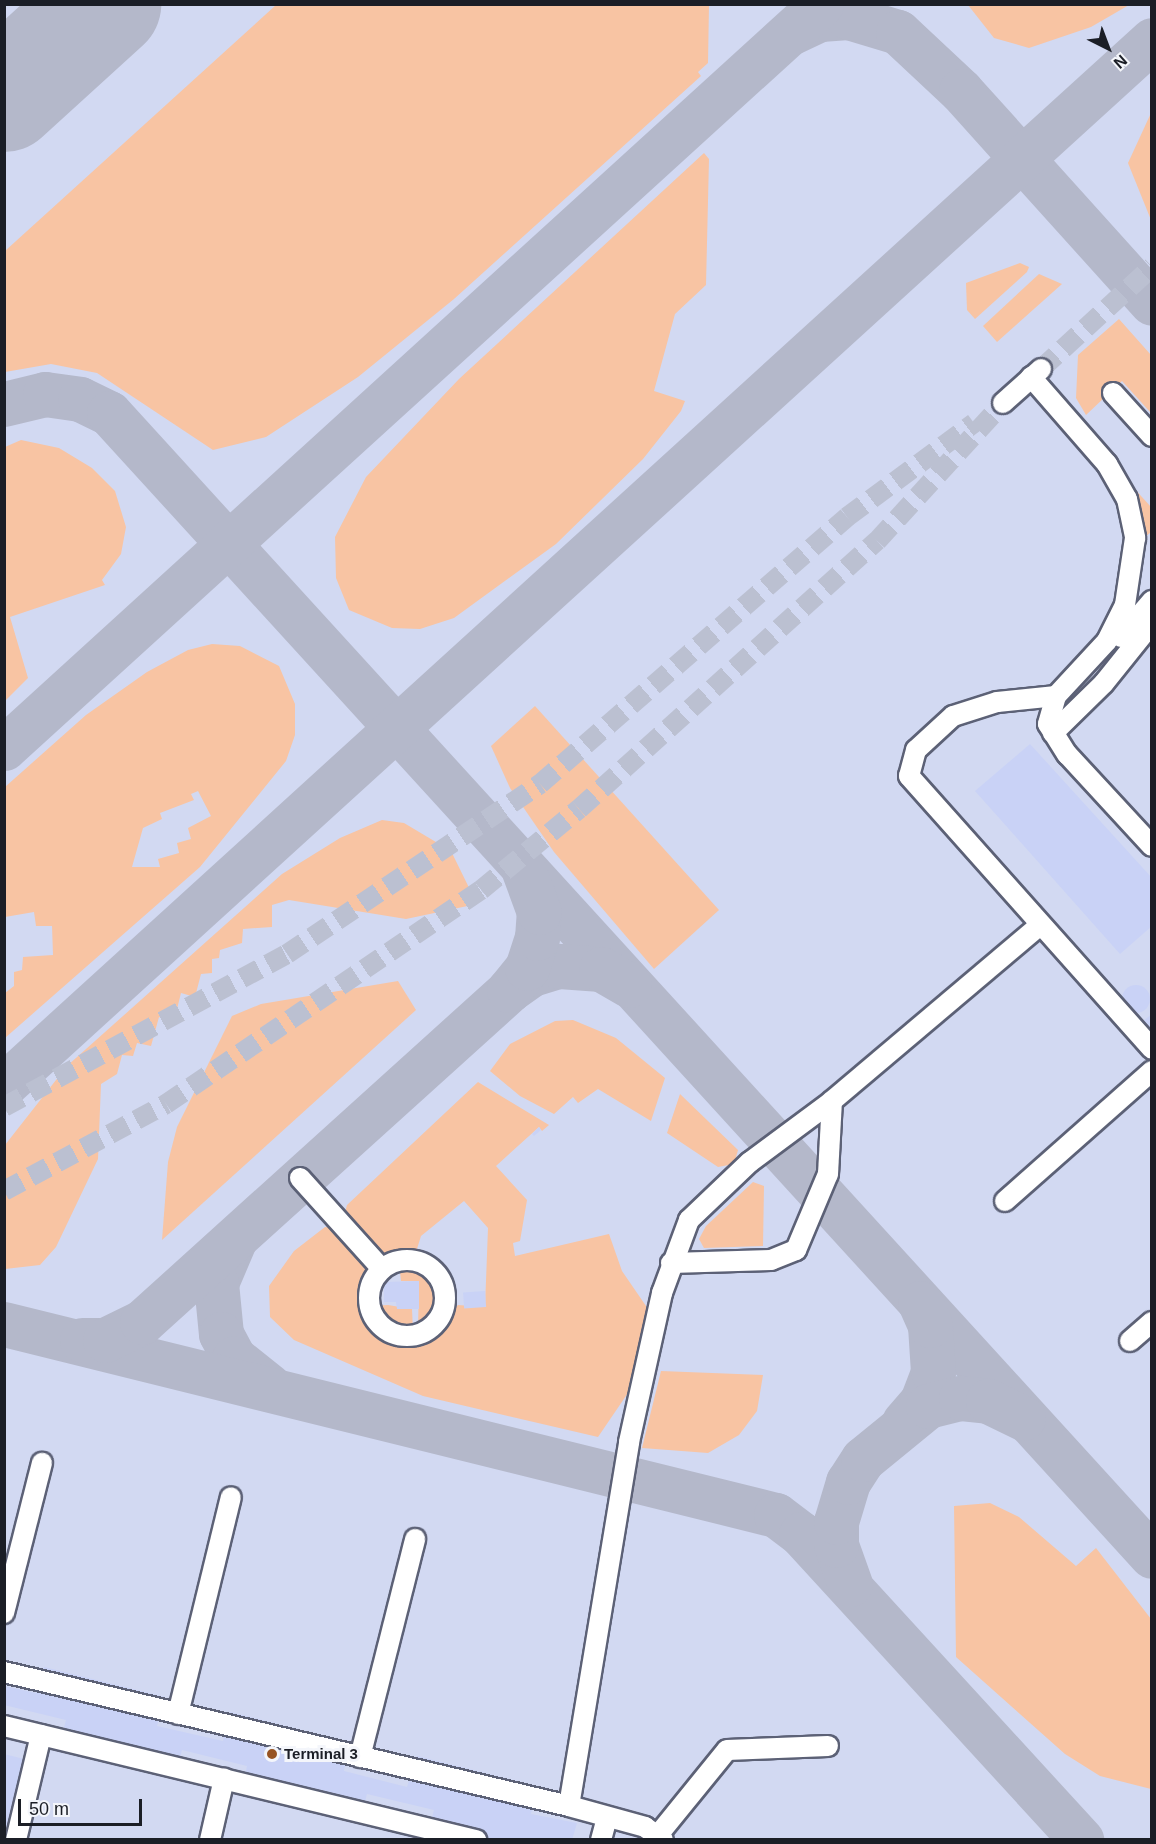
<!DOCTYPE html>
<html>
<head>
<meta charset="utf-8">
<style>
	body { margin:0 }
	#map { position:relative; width:1156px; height:1844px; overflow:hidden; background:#e3e8fc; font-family:Arial,sans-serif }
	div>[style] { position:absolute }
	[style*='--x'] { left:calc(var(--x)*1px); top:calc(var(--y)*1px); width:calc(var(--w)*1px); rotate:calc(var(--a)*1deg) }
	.built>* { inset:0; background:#d2d9f2; transform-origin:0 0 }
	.green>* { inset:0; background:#f8c4a3 }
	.taxiway>* { height:45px; margin:-22.5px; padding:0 22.5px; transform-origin:22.5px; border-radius:22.5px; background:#b4b8ca }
	.runway>* { height:112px; margin:-56px; padding:0 56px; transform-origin:56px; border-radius:56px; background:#b4b8ca }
	.building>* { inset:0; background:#c9d2f6; transform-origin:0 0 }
	.round { border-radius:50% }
	.minor-tunnel>* { height:20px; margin-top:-10px; transform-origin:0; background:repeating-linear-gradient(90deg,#bbc0d1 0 20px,transparent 0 30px) }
	.roads { filter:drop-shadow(2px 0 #5c6176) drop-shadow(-2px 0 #5c6176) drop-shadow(0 2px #5c6176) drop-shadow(0 -2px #5c6176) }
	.minor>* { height:20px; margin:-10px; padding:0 10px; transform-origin:10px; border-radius:10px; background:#fff }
	.minor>.ring { margin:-10px; padding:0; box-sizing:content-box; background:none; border:20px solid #fff; border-radius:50% }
	.dots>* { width:16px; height:16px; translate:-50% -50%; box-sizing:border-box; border:3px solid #f4f6fb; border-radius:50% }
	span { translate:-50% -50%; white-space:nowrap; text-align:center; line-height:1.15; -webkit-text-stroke:6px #f4f6fb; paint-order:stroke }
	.poi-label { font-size:15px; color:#1b1e26; font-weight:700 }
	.left { translate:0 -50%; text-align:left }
	.frame { position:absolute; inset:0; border:6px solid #1b1e26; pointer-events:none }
	.north { position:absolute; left:1078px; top:18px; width:60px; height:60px; -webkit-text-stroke:4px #f4f6fb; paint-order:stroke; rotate:138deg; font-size:16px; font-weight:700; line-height:24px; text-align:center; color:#1b1e26 }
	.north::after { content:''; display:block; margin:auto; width:21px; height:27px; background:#1b1e26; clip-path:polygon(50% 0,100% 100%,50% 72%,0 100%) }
	.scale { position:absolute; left:18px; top:1799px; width:124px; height:27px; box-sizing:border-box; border:3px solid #1b1e26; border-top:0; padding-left:8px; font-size:18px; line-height:21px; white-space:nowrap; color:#1b1e26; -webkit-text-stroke:4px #f4f6fb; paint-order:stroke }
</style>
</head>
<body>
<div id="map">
	<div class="built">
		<i style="left:5px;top:5px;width:1146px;height:1835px"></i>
	</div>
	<div class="green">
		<i style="clip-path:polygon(276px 5px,709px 5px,708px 63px,698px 72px,701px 76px,454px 299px,358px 377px,266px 437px,213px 450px,97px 373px,51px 364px,5px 372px,5px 251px)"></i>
		<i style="clip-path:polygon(968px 5px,1129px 5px,1091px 27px,1029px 48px,994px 38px)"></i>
		<i style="clip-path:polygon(1151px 113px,1151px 220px,1128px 163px)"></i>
		<i style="clip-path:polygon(704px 153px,709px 159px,706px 285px,675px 314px,654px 391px,685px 401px,681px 411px,643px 459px,556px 544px,454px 618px,420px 629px,392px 628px,349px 610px,336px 578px,335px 537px,366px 477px,459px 379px)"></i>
		<i style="clip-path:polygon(1020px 263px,1029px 267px,1027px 272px,975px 319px,967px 310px,966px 283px)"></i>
		<i style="clip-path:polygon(1039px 274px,1062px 284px,997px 342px,983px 326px)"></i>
		<i style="clip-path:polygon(1119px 319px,1151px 355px,1151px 413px,1122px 381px,1086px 415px,1076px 398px,1078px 355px)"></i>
		<i style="clip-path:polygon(21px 440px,59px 448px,92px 468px,115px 491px,126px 527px,121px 554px,102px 580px,105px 585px,10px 617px,28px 678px,5px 701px,5px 447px)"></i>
		<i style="clip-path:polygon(1132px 486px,1151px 507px,1151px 532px,1139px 542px)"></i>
		<i style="clip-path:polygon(evenodd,212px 644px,240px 646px,279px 666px,295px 704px,295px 735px,286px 761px,200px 867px,5px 1038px,5px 993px,14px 986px,14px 972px,22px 970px,23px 957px,53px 955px,52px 926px,36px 926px,34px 912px,5px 917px,5px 787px,86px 715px,147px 672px,188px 650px,212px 644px,198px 791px,211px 816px,188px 828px,191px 839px,177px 843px,179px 853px,158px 859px,160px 867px,132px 867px,143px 828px,162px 819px,160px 813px,194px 800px,191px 794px,198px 791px)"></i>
		<i style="clip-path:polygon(535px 706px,719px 910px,654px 969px,554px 852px,510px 788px,491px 746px)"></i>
		<i style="clip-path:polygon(382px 820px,404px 823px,451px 851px,477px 904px,406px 919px,289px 900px,272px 905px,272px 927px,243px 929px,242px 943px,220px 950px,219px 958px,212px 959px,212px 973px,201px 974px,195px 997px,181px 993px,174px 1021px,159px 1017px,151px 1046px,137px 1043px,133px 1056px,122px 1055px,117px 1074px,101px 1084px,98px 1159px,56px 1247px,40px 1265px,5px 1269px,5px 1145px,67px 1066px,282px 874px,340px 838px)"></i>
		<i style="clip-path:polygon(398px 981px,416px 1010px,162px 1240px,168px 1162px,177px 1127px,232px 1016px,261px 1004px)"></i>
		<i style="clip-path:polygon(573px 1020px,616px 1038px,665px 1078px,651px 1121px,598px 1089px,578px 1103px,573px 1097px,554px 1114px,520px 1096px,490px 1071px,510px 1044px,555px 1021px)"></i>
		<i style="clip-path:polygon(478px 1082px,549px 1125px,542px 1131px,539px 1127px,496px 1166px,527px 1200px,520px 1241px,513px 1243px,515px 1256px,609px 1234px,622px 1271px,646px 1306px,646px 1342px,630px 1390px,598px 1437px,423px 1396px,294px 1340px,270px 1317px,269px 1286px,294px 1251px,325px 1227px,335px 1228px,364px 1259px,369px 1313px,395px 1338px,429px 1335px,458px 1305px,485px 1307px,488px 1228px,464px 1201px,421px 1236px,416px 1252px,401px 1255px,382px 1255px,344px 1216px,347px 1205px)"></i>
		<i style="clip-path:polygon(680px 1094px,738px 1150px,734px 1164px,718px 1167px,667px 1133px)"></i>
		<i style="clip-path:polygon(753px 1182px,764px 1186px,763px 1246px,704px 1248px,699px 1239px,706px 1226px)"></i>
		<i style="clip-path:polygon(400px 1272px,426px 1272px,437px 1279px,441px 1304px,422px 1328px,418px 1329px,419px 1281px,401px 1281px)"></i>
		<i style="clip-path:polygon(388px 1305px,412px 1309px,413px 1331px,381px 1320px,374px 1306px)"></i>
		<i style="clip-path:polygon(661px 1371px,763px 1375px,757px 1411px,739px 1435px,708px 1453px,642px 1448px)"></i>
		<i style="clip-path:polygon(990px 1503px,1019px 1517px,1076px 1566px,1096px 1548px,1151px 1619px,1151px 1789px,1100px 1776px,1065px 1754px,956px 1657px,954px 1506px)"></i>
	</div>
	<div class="taxiway">
		<i style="--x:792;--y:32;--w:31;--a:-25"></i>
		<i style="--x:820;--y:19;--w:28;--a:-4"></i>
		<i style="--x:848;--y:17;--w:52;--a:16.7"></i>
		<i style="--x:898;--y:32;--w:86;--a:43.1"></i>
		<i style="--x:961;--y:91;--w:285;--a:48"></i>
		<i style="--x:4;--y:404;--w:42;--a:-13.7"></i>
		<i style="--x:45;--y:394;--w:35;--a:8"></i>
		<i style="--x:80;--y:399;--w:32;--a:26"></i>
		<i style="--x:109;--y:413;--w:1547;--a:47.62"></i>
		<i style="--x:4;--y:748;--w:1105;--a:-42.32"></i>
		<i style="--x:509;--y:990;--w:28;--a:-35"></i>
		<i style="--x:532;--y:974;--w:28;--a:-17"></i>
		<i style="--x:559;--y:966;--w:42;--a:4.1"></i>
		<i style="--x:601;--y:969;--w:32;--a:30"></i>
		<i style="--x:4;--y:1085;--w:1552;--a:-42.31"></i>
		<i style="--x:234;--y:1241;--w:46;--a:113.2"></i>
		<i style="--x:216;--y:1283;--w:51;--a:84.4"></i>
		<i style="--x:221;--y:1334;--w:27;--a:62"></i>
		<i style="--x:234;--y:1358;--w:45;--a:38.7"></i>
		<i style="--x:4;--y:1324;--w:795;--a:13.9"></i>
		<i style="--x:776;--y:1515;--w:31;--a:37"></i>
		<i style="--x:801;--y:1534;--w:415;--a:47.5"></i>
		<i style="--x:82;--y:1340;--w:23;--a:0"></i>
		<i style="--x:105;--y:1340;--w:41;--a:-25.9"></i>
		<i style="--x:142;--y:1322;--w:495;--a:-42.1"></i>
		<i style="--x:509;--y:990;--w:28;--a:-51"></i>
		<i style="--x:527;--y:968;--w:32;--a:-72"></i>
		<i style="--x:537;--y:938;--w:26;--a:-86"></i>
		<i style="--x:539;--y:912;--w:44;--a:-110.1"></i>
		<i style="--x:904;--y:1422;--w:28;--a:-49"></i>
		<i style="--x:922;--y:1401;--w:31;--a:-69"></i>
		<i style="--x:933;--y:1372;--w:47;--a:-93.7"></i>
		<i style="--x:930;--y:1325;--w:24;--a:-114"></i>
		<i style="--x:850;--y:1584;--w:41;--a:-109.7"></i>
		<i style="--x:836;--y:1545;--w:23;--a:-90"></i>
		<i style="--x:836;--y:1522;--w:42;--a:-73.3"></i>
		<i style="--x:848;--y:1482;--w:27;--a:-57"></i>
		<i style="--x:863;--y:1459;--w:84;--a:-39.2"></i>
		<i style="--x:928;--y:1406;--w:34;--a:-14"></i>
		<i style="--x:961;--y:1398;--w:27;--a:6"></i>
		<i style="--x:988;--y:1401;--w:39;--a:26"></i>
	</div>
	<div class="runway">
		<i style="--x:4;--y:96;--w:137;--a:-42.3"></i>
	</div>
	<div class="building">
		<i style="clip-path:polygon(1030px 744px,1152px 878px,1152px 926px,1120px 954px,975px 791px)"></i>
		<i class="round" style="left:1122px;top:985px;width:28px;height:28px"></i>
		<i style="clip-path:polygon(1152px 1014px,1152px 1030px,1143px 1021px)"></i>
		<i style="clip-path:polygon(539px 1127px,541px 1130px,534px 1136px,532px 1134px)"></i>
		<i style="clip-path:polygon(419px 1281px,419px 1309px,397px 1309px,396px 1302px,384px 1302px,384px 1282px)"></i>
		<i style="left:485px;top:1291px;width:16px;height:22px;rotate:86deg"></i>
		<i style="clip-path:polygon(44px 1667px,165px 1697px,157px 1726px,223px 1741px,230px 1712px,349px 1742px,344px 1771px,407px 1787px,417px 1756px,537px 1786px,531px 1814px,577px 1823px,572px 1840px,437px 1840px,427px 1837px,434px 1810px,367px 1794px,360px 1820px,242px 1793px,247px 1766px,182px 1750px,175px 1776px,59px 1746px,66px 1720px,4px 1705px,4px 1686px,36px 1693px)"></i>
		<i style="clip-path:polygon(4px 1754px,24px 1759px,5px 1839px,4px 1839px)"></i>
	</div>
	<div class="minor-tunnel">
		<i style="--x:1041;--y:369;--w:151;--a:-42.6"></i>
		<i style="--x:4;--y:1107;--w:322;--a:-28.4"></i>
		<i style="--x:287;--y:954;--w:305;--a:-33.9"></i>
		<i style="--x:540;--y:784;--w:407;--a:-41"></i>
		<i style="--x:847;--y:517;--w:158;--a:-36.5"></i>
		<i style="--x:4;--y:1191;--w:184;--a:-28.2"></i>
		<i style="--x:166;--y:1104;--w:381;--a:-34.2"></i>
		<i style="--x:481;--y:890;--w:127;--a:-39.6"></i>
		<i style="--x:579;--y:809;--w:401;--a:-42"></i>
		<i style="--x:877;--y:541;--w:187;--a:-47.6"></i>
	</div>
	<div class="roads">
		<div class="minor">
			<i style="--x:1031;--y:377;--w:116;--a:48.9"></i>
			<i style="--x:1107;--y:464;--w:40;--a:60.3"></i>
			<i style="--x:1127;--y:499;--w:40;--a:78"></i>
			<i style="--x:1135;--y:538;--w:68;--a:98.5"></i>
			<i style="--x:1125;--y:605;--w:40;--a:116.6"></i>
			<i style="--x:1107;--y:641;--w:75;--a:132.8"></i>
			<i style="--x:1056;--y:696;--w:29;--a:106"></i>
			<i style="--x:1048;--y:724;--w:36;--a:58"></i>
			<i style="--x:1067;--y:754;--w:125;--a:47.3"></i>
			<i style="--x:1113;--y:393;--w:58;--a:47.8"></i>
			<i style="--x:1003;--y:403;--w:51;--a:-41.8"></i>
			<i style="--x:1121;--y:637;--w:48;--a:-49.3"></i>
			<i style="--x:1056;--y:696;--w:59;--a:174.2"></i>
			<i style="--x:997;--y:702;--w:46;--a:162.3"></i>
			<i style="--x:953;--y:716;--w:50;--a:137.4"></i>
			<i style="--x:916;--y:750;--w:27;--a:105"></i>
			<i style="--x:909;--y:776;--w:365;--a:48.3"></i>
			<i style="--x:1053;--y:733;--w:71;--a:-44.4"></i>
			<i style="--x:1104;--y:683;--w:77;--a:-51.3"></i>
			<i style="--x:300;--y:1178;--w:121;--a:48"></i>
			<i style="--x:1005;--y:1201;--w:196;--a:-41.5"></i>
			<i class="ring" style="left:369px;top:1260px;width:56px;height:56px"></i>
			<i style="--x:671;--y:1263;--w:100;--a:-1.7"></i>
			<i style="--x:771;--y:1260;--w:27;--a:-22"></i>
			<i style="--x:796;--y:1250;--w:82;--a:-67.2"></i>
			<i style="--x:828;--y:1174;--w:73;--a:-86.9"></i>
			<i style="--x:1130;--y:1341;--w:29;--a:-41"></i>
			<i style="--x:4;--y:1613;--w:155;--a:-75.8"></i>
			<i style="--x:4;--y:1672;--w:581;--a:13.34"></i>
			<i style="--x:569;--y:1806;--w:79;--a:15.4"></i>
			<i style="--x:645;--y:1827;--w:22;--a:36"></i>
			<i style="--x:178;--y:1714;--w:223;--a:-76.3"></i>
			<i style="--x:4;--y:1726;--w:486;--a:13.6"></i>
			<i style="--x:360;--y:1757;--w:225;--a:-75.8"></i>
			<i style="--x:569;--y:1806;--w:369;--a:-80.6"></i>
			<i style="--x:629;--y:1442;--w:153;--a:-77.5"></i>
			<i style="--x:662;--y:1293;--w:78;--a:-69.7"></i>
			<i style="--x:689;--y:1220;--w:84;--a:-43.6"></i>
			<i style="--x:750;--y:1162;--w:102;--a:-36.6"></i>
			<i style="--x:832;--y:1101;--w:272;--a:-40.2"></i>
			<i style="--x:658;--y:1835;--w:109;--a:-50.9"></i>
			<i style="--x:727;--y:1750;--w:101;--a:-2.3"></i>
			<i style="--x:16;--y:1840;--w:108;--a:-76.6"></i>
			<i style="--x:210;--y:1840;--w:63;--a:-77.1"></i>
			<i style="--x:601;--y:1840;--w:23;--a:-75"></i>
		</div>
	</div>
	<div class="dots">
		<i style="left:272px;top:1754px;background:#975423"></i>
	</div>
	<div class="poi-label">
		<span class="left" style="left:284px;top:1754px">Terminal 3</span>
	</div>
	<div class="frame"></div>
	<div class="north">N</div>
	<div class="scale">50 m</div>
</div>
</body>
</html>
